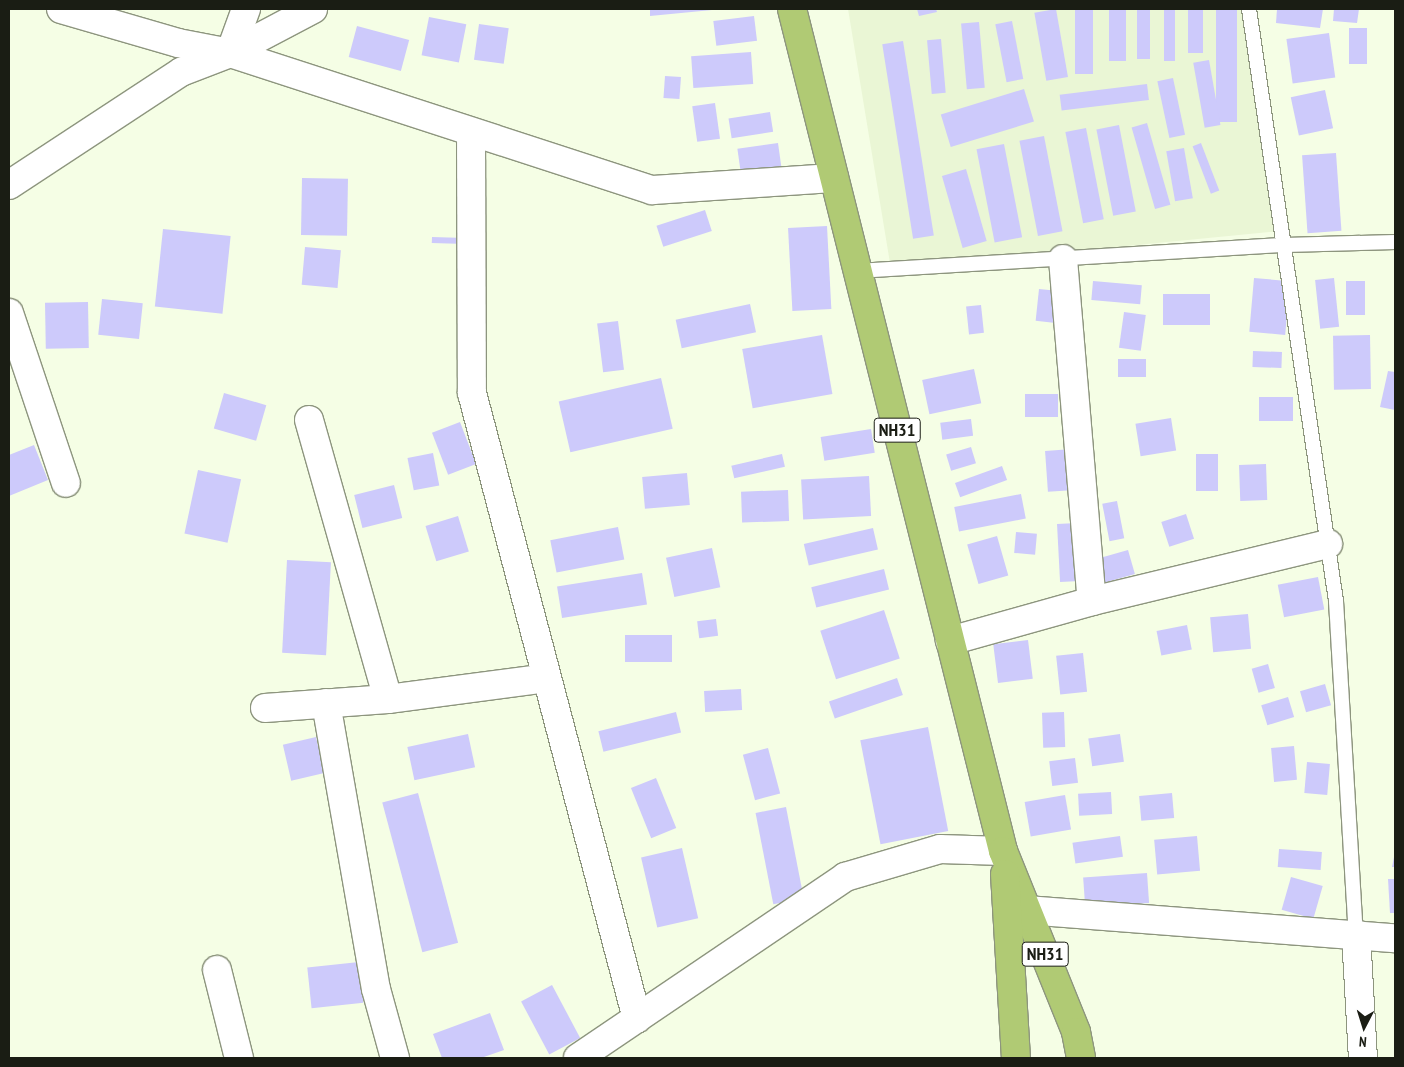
<!DOCTYPE html>
<html>
<head>
<meta charset="utf-8">
<style>
	body { margin:0 }
	#map { position:relative; width:1404px; height:1067px; overflow:hidden; background:#f5fee5; font-family:"PT Sans Narrow",sans-serif }
	div>[style] { position:absolute }
	[style*='--x'] { left:calc(var(--x)*1px); top:calc(var(--y)*1px); width:calc(var(--w)*1px); rotate:calc(var(--a)*1deg) }
	.built>* { inset:0; background:#eaf6d5 }
	.building>* { inset:0; background:#cdcafb; transform-origin:0 0 }
	.roads { filter:drop-shadow(1px 0 #8d957e) drop-shadow(-1px 0 #8d957e) drop-shadow(0 1px #8d957e) drop-shadow(0 -1px #8d957e) }
	.service>* { height:14px; margin:-7px; padding:0 7px; transform-origin:7px; border-radius:7px; background:#fff }
	.minor>* { height:28px; margin:-14px; padding:0 14px; transform-origin:14px; border-radius:14px; background:#fff }
	.trunk>* { height:28px; margin:-14px; padding:0 14px; transform-origin:14px; border-radius:14px; background:#b0ca74 }
	span { translate:-50% -50%; white-space:nowrap; text-align:center; line-height:1.15; -webkit-text-stroke:4px #fff; paint-order:stroke }
	.shield-label span { padding:1px 4px; background:#fff; border:1px solid; border-radius:4px; -webkit-text-stroke-width:0 }
	.shield-label { font-size:18px; color:#1a1d14; font-weight:700 }
	.frame { position:absolute; inset:0; border:10px solid #1a1d14; pointer-events:none }
	.north { position:absolute; left:1339px; top:1002px; width:50px; height:50px; -webkit-text-stroke:4px #fff; paint-order:stroke; rotate:185deg; font-size:14px; font-weight:700; line-height:20px; text-align:center; color:#1a1d14 }
	.north::after { content:''; display:block; margin:auto; width:18px; height:22px; background:#1a1d14; clip-path:polygon(50% 0,100% 100%,50% 72%,0 100%) }
</style>
</head>
<body>
<div id="map">
	<div class="built">
		<i style="clip-path:polygon(848px 9px,1250px 9px,1290px 230px,891px 269px)"></i>
	</div>
	<div class="building">
		<i style="clip-path:polygon(650px 9px,712px 9px,712px 10px,650px 16px)"></i>
		<i style="clip-path:polygon(917px 9px,936px 9px,937px 12px,919px 16px)"></i>
		<i style="left:1056px;top:9px;width:69px;height:22px;rotate:80deg"></i>
		<i style="left:1075px;top:9px;width:18px;height:65px"></i>
		<i style="left:1109px;top:9px;width:17px;height:52px"></i>
		<i style="left:1137px;top:9px;width:13px;height:50px"></i>
		<i style="left:1164px;top:9px;width:11px;height:52px"></i>
		<i style="left:1188px;top:9px;width:15px;height:44px"></i>
		<i style="left:1216px;top:9px;width:21px;height:113px"></i>
		<i style="clip-path:polygon(1277px 9px,1323px 9px,1320px 28px,1276px 23px)"></i>
		<i style="clip-path:polygon(1334px 9px,1359px 9px,1357px 23px,1333px 21px)"></i>
		<i style="left:754px;top:16px;width:25px;height:41px;rotate:83deg"></i>
		<i style="left:429px;top:17px;width:38px;height:39px;rotate:11deg"></i>
		<i style="left:1012px;top:21px;width:59px;height:17px;rotate:79deg"></i>
		<i style="left:979px;top:22px;width:66px;height:18px;rotate:85deg"></i>
		<i style="left:479px;top:24px;width:30px;height:36px;rotate:8deg"></i>
		<i style="left:357px;top:26px;width:54px;height:32px;rotate:15deg"></i>
		<i style="left:1367px;top:28px;width:36px;height:18px;rotate:90deg"></i>
		<i style="left:1329px;top:33px;width:45px;height:43px;rotate:82deg"></i>
		<i style="left:941px;top:39px;width:54px;height:14px;rotate:85deg"></i>
		<i style="left:903px;top:41px;width:197px;height:21px;rotate:81deg"></i>
		<i style="left:751px;top:52px;width:32px;height:60px;rotate:86deg"></i>
		<i style="left:1209px;top:60px;width:66px;height:16px;rotate:80deg"></i>
		<i style="left:665px;top:76px;width:16px;height:22px;rotate:4deg"></i>
		<i style="left:1173px;top:78px;width:58px;height:16px;rotate:78deg"></i>
		<i style="left:1147px;top:84px;width:16px;height:88px;rotate:83deg"></i>
		<i style="left:1024px;top:89px;width:34px;height:87px;rotate:73deg"></i>
		<i style="left:1325px;top:90px;width:39px;height:35px;rotate:78deg"></i>
		<i style="left:715px;top:103px;width:36px;height:23px;rotate:82deg"></i>
		<i style="left:770px;top:112px;width:20px;height:42px;rotate:81deg"></i>
		<i style="left:1147px;top:123px;width:85px;height:16px;rotate:74deg"></i>
		<i style="left:1119px;top:125px;width:88px;height:23px;rotate:79deg"></i>
		<i style="left:1086px;top:128px;width:93px;height:21px;rotate:79deg"></i>
		<i style="left:1044px;top:136px;width:97px;height:25px;rotate:79deg"></i>
		<i style="left:778px;top:143px;width:30px;height:41px;rotate:82deg"></i>
		<i style="left:1201px;top:143px;width:51px;height:9px;rotate:69deg"></i>
		<i style="left:1004px;top:144px;width:95px;height:28px;rotate:79deg"></i>
		<i style="left:1184px;top:148px;width:51px;height:18px;rotate:80deg"></i>
		<i style="left:1336px;top:153px;width:78px;height:34px;rotate:86deg"></i>
		<i style="left:966px;top:169px;width:75px;height:25px;rotate:74deg"></i>
		<i style="left:302px;top:178px;width:46px;height:57px;rotate:1deg"></i>
		<i style="left:705px;top:210px;width:22px;height:51px;rotate:72deg"></i>
		<i style="left:827px;top:226px;width:83px;height:39px;rotate:87deg"></i>
		<i style="left:163px;top:229px;width:68px;height:78px;rotate:6deg"></i>
		<i style="left:432px;top:237px;width:25px;height:6px;rotate:2deg"></i>
		<i style="left:305px;top:247px;width:36px;height:38px;rotate:5deg"></i>
		<i style="left:1254px;top:278px;width:36px;height:54px;rotate:5deg"></i>
		<i style="left:1334px;top:278px;width:49px;height:19px;rotate:84deg"></i>
		<i style="left:1093px;top:281px;width:49px;height:19px;rotate:5deg"></i>
		<i style="left:1346px;top:281px;width:19px;height:34px"></i>
		<i style="left:1039px;top:289px;width:20px;height:32px;rotate:6deg"></i>
		<i style="left:1163px;top:294px;width:47px;height:31px"></i>
		<i style="left:102px;top:299px;width:41px;height:36px;rotate:6deg"></i>
		<i style="left:88px;top:302px;width:46px;height:43px;rotate:89deg"></i>
		<i style="left:750px;top:304px;width:29px;height:76px;rotate:78deg"></i>
		<i style="left:981px;top:305px;width:28px;height:15px;rotate:84deg"></i>
		<i style="left:1124px;top:312px;width:22px;height:36px;rotate:8deg"></i>
		<i style="left:618px;top:321px;width:49px;height:21px;rotate:83deg"></i>
		<i style="left:822px;top:335px;width:60px;height:81px;rotate:80deg"></i>
		<i style="left:1370px;top:335px;width:54px;height:37px;rotate:89deg"></i>
		<i style="left:1253px;top:351px;width:29px;height:16px;rotate:2deg"></i>
		<i style="left:1118px;top:359px;width:28px;height:18px"></i>
		<i style="left:974px;top:369px;width:35px;height:53px;rotate:78deg"></i>
		<i style="clip-path:polygon(1388px 371px,1395px 372px,1395px 410px,1380px 407px)"></i>
		<i style="left:661px;top:378px;width:52px;height:105px;rotate:77deg"></i>
		<i style="left:224px;top:393px;width:44px;height:37px;rotate:16deg"></i>
		<i style="left:1025px;top:394px;width:33px;height:23px"></i>
		<i style="left:1259px;top:397px;width:34px;height:24px"></i>
		<i style="left:1171px;top:418px;width:33px;height:36px;rotate:81deg"></i>
		<i style="left:971px;top:419px;width:17px;height:31px;rotate:83deg"></i>
		<i style="left:460px;top:422px;width:45px;height:30px;rotate:69deg"></i>
		<i style="left:871px;top:429px;width:24px;height:51px;rotate:81deg"></i>
		<i style="clip-path:polygon(34px 445px,48px 480px,9px 496px,9px 455px)"></i>
		<i style="left:971px;top:447px;width:17px;height:26px;rotate:73deg"></i>
		<i style="left:1072px;top:449px;width:41px;height:27px;rotate:86deg"></i>
		<i style="left:433px;top:453px;width:33px;height:26px;rotate:79deg"></i>
		<i style="left:782px;top:454px;width:13px;height:52px;rotate:77deg"></i>
		<i style="left:1196px;top:454px;width:22px;height:37px"></i>
		<i style="left:1266px;top:464px;width:36px;height:27px;rotate:88deg"></i>
		<i style="left:1002px;top:466px;width:15px;height:50px;rotate:70deg"></i>
		<i style="left:198px;top:470px;width:44px;height:65px;rotate:12deg"></i>
		<i style="left:687px;top:473px;width:32px;height:45px;rotate:85deg"></i>
		<i style="left:869px;top:476px;width:40px;height:68px;rotate:87deg"></i>
		<i style="left:394px;top:485px;width:34px;height:41px;rotate:76deg"></i>
		<i style="left:788px;top:490px;width:31px;height:47px;rotate:88deg"></i>
		<i style="left:1021px;top:494px;width:25px;height:68px;rotate:79deg"></i>
		<i style="left:1117px;top:501px;width:38px;height:15px;rotate:79deg"></i>
		<i style="left:1186px;top:514px;width:26px;height:26px;rotate:72deg"></i>
		<i style="left:458px;top:516px;width:37px;height:34px;rotate:73deg"></i>
		<i style="left:1077px;top:523px;width:58px;height:20px;rotate:87deg"></i>
		<i style="left:618px;top:527px;width:33px;height:69px;rotate:79deg"></i>
		<i style="left:873px;top:528px;width:22px;height:71px;rotate:77deg"></i>
		<i style="left:1016px;top:532px;width:21px;height:21px;rotate:5deg"></i>
		<i style="left:997px;top:536px;width:41px;height:31px;rotate:74deg"></i>
		<i style="left:712px;top:548px;width:40px;height:47px;rotate:78deg"></i>
		<i style="left:1128px;top:550px;width:25px;height:32px;rotate:74deg"></i>
		<i style="left:287px;top:560px;width:44px;height:93px;rotate:3deg"></i>
		<i style="left:884px;top:569px;width:21px;height:75px;rotate:76deg"></i>
		<i style="left:642px;top:573px;width:32px;height:86px;rotate:81deg"></i>
		<i style="left:1318px;top:577px;width:33px;height:41px;rotate:79deg"></i>
		<i style="left:884px;top:610px;width:51px;height:67px;rotate:72deg"></i>
		<i style="left:1248px;top:614px;width:35px;height:38px;rotate:85deg"></i>
		<i style="left:716px;top:619px;width:17px;height:19px;rotate:83deg"></i>
		<i style="left:1187px;top:625px;width:25px;height:31px;rotate:79deg"></i>
		<i style="left:625px;top:635px;width:47px;height:27px"></i>
		<i style="left:1028px;top:640px;width:39px;height:35px;rotate:83deg"></i>
		<i style="left:1083px;top:653px;width:39px;height:27px;rotate:84deg"></i>
		<i style="left:1268px;top:664px;width:25px;height:17px;rotate:74deg"></i>
		<i style="left:897px;top:678px;width:18px;height:72px;rotate:71deg"></i>
		<i style="left:1325px;top:684px;width:22px;height:26px;rotate:74deg"></i>
		<i style="left:741px;top:689px;width:21px;height:37px;rotate:87deg"></i>
		<i style="left:1288px;top:697px;width:21px;height:28px;rotate:73deg"></i>
		<i style="left:676px;top:712px;width:21px;height:80px;rotate:76deg"></i>
		<i style="left:1064px;top:712px;width:35px;height:22px;rotate:88deg"></i>
		<i style="left:928px;top:727px;width:106px;height:69px;rotate:79deg"></i>
		<i style="left:468px;top:734px;width:34px;height:62px;rotate:78deg"></i>
		<i style="left:1120px;top:734px;width:28px;height:32px;rotate:82deg"></i>
		<i style="left:316px;top:737px;width:37px;height:34px;rotate:77deg"></i>
		<i style="left:1294px;top:746px;width:34px;height:23px;rotate:85deg"></i>
		<i style="left:768px;top:748px;width:47px;height:26px;rotate:75deg"></i>
		<i style="left:1075px;top:758px;width:25px;height:26px;rotate:83deg"></i>
		<i style="left:1307px;top:762px;width:23px;height:31px;rotate:5deg"></i>
		<i style="left:656px;top:778px;width:54px;height:27px;rotate:68deg"></i>
		<i style="left:1111px;top:792px;width:22px;height:33px;rotate:87deg"></i>
		<i style="left:418px;top:793px;width:155px;height:37px;rotate:75deg"></i>
		<i style="left:1172px;top:793px;width:25px;height:33px;rotate:85deg"></i>
		<i style="left:1065px;top:795px;width:35px;height:41px;rotate:80deg"></i>
		<i style="left:786px;top:807px;width:93px;height:31px;rotate:79deg"></i>
		<i style="left:1120px;top:836px;width:21px;height:48px;rotate:82deg"></i>
		<i style="left:1197px;top:836px;width:35px;height:43px;rotate:85deg"></i>
		<i style="left:682px;top:848px;width:72px;height:42px;rotate:77deg"></i>
		<i style="left:1279px;top:849px;width:43px;height:18px;rotate:4deg"></i>
		<i style="clip-path:polygon(1395px 852px,1395px 867px,1392px 867px)"></i>
		<i style="left:1147px;top:873px;width:30px;height:64px;rotate:86deg"></i>
		<i style="left:1291px;top:877px;width:33px;height:34px;rotate:16deg"></i>
		<i style="clip-path:polygon(1388px 879px,1395px 879px,1395px 913px,1390px 913px)"></i>
		<i style="left:359px;top:962px;width:41px;height:52px;rotate:84deg"></i>
		<i style="left:552px;top:985px;width:60px;height:35px;rotate:62deg"></i>
		<i style="clip-path:polygon(490px 1013px,504px 1050px,481px 1058px,442px 1058px,433px 1034px)"></i>
	</div>
	<div class="roads">
		<div class="service">
			<i style="--x:1249;--y:9;--w:598;--a:81.64"></i>
			<i style="--x:1336;--y:601;--w:334;--a:86.6"></i>
			<i style="--x:857;--y:271;--w:429;--a:-3.5"></i>
			<i style="--x:1285;--y:245;--w:110;--a:-1.6"></i>
		</div>
		<div class="minor">
			<i style="--x:61;--y:9;--w:122;--a:16.2"></i>
			<i style="--x:178;--y:43;--w:53;--a:10.9"></i>
			<i style="--x:230;--y:53;--w:444;--a:18"></i>
			<i style="--x:652;--y:190;--w:182;--a:-3.8"></i>
			<i style="--x:230;--y:53;--w:47;--a:-70"></i>
			<i style="--x:471;--y:132;--w:261;--a:89.8"></i>
			<i style="--x:472;--y:393;--w:647;--a:75.23"></i>
			<i style="--x:9;--y:185;--w:206;--a:-33.3"></i>
			<i style="--x:181;--y:72;--w:53;--a:-21.2"></i>
			<i style="--x:230;--y:53;--w:94;--a:-27.9"></i>
			<i style="--x:1063;--y:259;--w:343;--a:85.2"></i>
			<i style="--x:9;--y:313;--w:179;--a:71.5"></i>
			<i style="--x:309;--y:420;--w:290;--a:74.2"></i>
			<i style="--x:950;--y:641;--w:148;--a:-15.7"></i>
			<i style="--x:1092;--y:601;--w:243;--a:-13.6"></i>
			<i style="--x:326;--y:703;--w:290;--a:80.1"></i>
			<i style="--x:376;--y:989;--w:72;--a:74.6"></i>
			<i style="--x:265;--y:708;--w:123;--a:-4.2"></i>
			<i style="--x:388;--y:699;--w:160;--a:-7.5"></i>
			<i style="--x:1027;--y:910;--w:369;--a:4.4"></i>
			<i style="--x:1356;--y:934;--w:124;--a:86.8"></i>
			<i style="--x:217;--y:970;--w:91;--a:76"></i>
			<i style="--x:578;--y:1058;--w:323;--a:-34.1"></i>
			<i style="--x:845;--y:877;--w:99;--a:-16.4"></i>
			<i style="--x:940;--y:849;--w:63;--a:1.8"></i>
		</div>
		<div class="trunk">
			<i style="--x:792;--y:9;--w:868;--a:75.93"></i>
			<i style="--x:1003;--y:851;--w:195;--a:68"></i>
			<i style="--x:1076;--y:1032;--w:26;--a:79"></i>
			<i style="--x:1005;--y:874;--w:184;--a:86.6"></i>
		</div>
	</div>
	<div class="shield-label">
		<span style="left:897px;top:430px">NH31</span>
		<span style="left:1045px;top:954px">NH31</span>
	</div>
	<div class="frame"></div>
	<div class="north">N</div>
</div>
</body>
</html>
